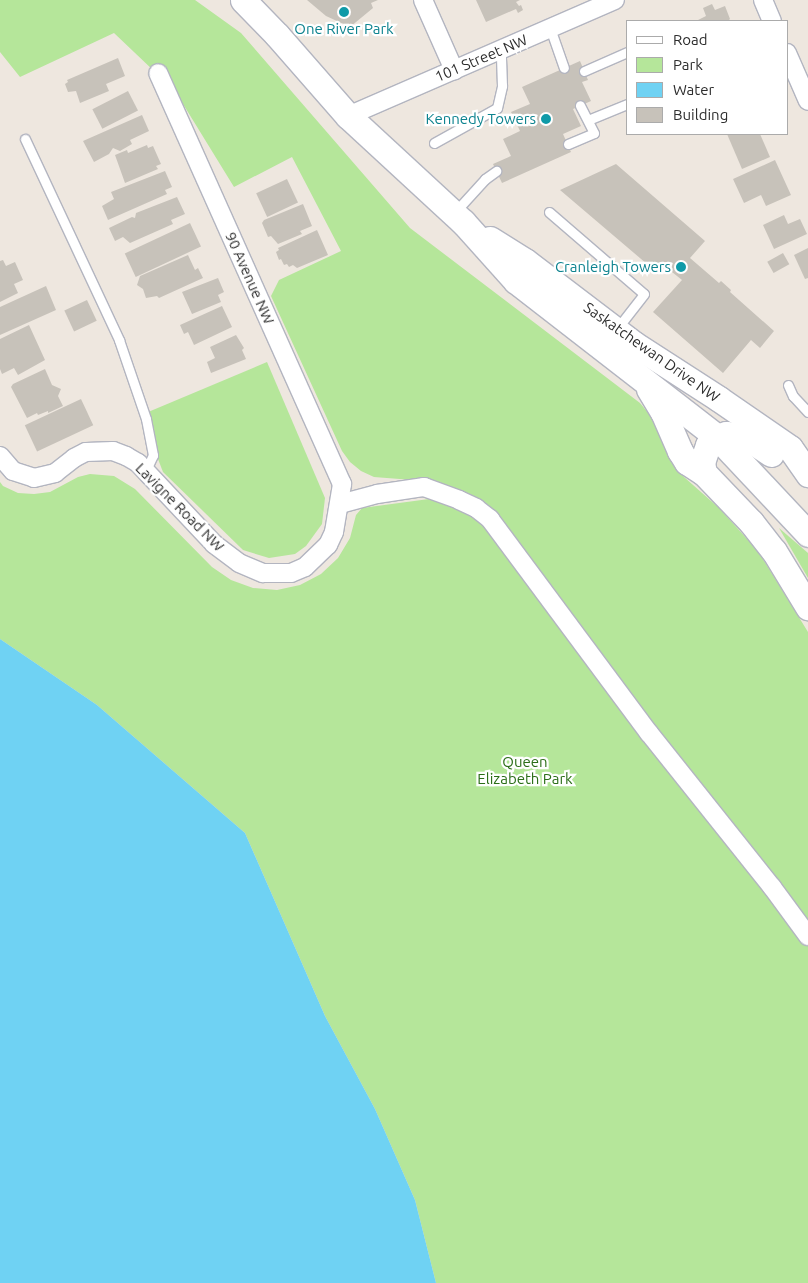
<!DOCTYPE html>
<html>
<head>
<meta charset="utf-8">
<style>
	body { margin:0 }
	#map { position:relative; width:808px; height:1283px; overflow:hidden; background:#eee7df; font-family:Ubuntu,sans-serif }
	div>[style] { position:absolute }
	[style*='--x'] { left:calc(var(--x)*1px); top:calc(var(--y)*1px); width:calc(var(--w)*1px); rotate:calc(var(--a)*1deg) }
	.green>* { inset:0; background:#b5e69a }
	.water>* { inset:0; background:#6fd2f3 }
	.building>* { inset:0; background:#c7c2ba; transform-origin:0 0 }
	.roads { filter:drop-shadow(1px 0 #b3b5c0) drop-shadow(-1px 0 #b3b5c0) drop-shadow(0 1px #b3b5c0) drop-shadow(0 -1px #b3b5c0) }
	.service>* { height:9px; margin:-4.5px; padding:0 4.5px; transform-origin:4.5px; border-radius:4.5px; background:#fff }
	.minor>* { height:18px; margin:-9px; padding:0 9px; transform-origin:9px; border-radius:9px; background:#fff }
	.secondary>* { height:25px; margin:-12.5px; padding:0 12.5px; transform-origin:12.5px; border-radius:12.5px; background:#fff }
	.dots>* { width:14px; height:14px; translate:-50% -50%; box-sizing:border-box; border:2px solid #fff; border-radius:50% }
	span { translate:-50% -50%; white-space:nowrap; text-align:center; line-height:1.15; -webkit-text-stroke:4.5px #fff; paint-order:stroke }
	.culture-label { font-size:15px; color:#0d838f }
	.right { translate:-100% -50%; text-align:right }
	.street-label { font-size:15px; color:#2d2d2d }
	.park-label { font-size:15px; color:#2b6e18 }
	.legend { position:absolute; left:626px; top:20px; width:162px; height:115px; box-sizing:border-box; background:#fff; border:1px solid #ababab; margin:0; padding:6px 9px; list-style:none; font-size:15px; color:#2d2d2d }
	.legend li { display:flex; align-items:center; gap:10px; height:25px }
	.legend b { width:25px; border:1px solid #ababab }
</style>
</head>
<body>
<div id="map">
	<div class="green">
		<i style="clip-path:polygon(0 0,195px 0,241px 33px,410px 228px,640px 403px,654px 420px,684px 477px,719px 508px,758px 551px,808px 632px,808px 1283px,436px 1283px,415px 1200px,375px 1109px,325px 1016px,245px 833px,97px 705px,0 639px,0 482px,3px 486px,18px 493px,34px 494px,50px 492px,78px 477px,90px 474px,114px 476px,135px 489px,212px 567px,231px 580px,253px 588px,277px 590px,300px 585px,321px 574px,338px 558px,350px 538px,356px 515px,362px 508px,429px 499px,438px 482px,374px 477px,361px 471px,350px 462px,342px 451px,271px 296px,279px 280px,341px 251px,292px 157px,234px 187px,175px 91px,114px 33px,20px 77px,0 52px)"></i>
		<i style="clip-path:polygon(267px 362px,325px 498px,322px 524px,306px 546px,295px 554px,269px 558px,243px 550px,163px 472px,141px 415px)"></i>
		<i style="clip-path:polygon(779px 528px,808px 553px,808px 578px)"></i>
	</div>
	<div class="water">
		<i style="clip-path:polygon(0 639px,97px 705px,245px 833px,325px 1016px,375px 1109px,415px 1200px,436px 1283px,0 1283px)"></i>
	</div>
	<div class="building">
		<i style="clip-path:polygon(307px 0,378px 0,371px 3px,373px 8px,350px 27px,326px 16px)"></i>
		<i style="clip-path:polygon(476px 0,520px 0,516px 2px,519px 6px,521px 5px,523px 10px,518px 13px,516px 9px,486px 22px)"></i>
		<i style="clip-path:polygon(712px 4px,715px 10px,725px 6px,730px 19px,728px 21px,696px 21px,706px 16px,703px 8px)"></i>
		<i style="clip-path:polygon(118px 58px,125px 76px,106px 84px,109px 91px,80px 103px,76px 91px,68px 92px,65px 84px,68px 82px,67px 80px)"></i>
		<i style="clip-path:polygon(580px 61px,588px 80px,582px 82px,591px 101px,573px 109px,581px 126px,563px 134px,571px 152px,502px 183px,493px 164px,511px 156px,503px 139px,520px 131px,511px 112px,530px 104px,522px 87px)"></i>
		<i style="left:128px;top:91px;width:22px;height:40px;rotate:63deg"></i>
		<i style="clip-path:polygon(142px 115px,149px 131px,130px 140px,132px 144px,120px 151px,113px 148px,109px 154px,94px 162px,83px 141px)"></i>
		<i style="clip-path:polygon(727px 134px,760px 134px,770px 157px,742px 169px)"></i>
		<i style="clip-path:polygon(147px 145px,148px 148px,153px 146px,161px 164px,156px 166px,158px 169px,125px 183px,115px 155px,127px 150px,128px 153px)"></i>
		<i style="clip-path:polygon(775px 160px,791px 195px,766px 206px,761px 195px,744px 203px,733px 179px)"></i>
		<i style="clip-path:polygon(616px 164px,705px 241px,690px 258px,719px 283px,721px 281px,731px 290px,730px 292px,774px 331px,760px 348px,751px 340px,723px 373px,653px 312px,682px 280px,672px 272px,670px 274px,658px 265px,654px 270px,560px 190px)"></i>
		<i style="clip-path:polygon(165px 171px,172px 187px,165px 190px,167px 194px,108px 220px,102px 206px,114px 199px,111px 192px)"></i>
		<i style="left:287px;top:179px;width:26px;height:34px;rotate:65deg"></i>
		<i style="clip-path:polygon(177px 197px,185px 214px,171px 220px,173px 224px,130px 243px,123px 237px,115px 241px,109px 228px,132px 217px,135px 218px,136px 213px)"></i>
		<i style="clip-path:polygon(303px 204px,312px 226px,300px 231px,302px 234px,278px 244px,271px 236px,268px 237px,262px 223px,264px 220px)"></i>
		<i style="clip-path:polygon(784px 215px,788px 224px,800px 219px,807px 234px,774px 249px,763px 225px)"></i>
		<i style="left:190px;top:223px;width:26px;height:72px;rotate:65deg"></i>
		<i style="clip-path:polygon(317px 230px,328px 255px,297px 268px,293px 265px,289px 267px,287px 264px,284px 265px,281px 259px,279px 260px,276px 252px,279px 250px,278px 248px)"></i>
		<i style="clip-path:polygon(808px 248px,808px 278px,805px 279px,794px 255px)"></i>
		<i style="left:783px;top:253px;width:13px;height:18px;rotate:61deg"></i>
		<i style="clip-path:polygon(188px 255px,195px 270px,198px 268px,203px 278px,159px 298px,157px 296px,146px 298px,143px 289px,137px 285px,140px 276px)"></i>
		<i style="clip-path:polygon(3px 260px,6px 266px,15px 262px,23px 280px,14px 284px,18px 293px,0 302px,0 261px)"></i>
		<i style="clip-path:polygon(218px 278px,224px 292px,218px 295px,221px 302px,192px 314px,182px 292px)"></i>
		<i style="clip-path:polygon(46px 286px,56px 310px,0 335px,0 307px)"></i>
		<i style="left:87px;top:300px;width:23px;height:25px;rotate:65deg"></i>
		<i style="clip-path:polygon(222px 306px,232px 327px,194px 345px,188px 332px,184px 334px,180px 325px)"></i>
		<i style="clip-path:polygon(29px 325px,45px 360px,18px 375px,14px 368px,2px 374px,0 369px,0 339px)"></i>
		<i style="clip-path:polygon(236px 335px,244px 348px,242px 350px,246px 359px,211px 373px,207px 362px,215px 358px,210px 347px)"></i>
		<i style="clip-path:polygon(45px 369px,52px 385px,61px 389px,58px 396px,63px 406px,48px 413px,48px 411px,38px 415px,37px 413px,27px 418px,11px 387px,13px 384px)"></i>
		<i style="left:81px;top:399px;width:29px;height:62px;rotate:65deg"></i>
	</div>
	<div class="roads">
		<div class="service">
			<i style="--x:550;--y:28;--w:42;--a:70.7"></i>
			<i style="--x:584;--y:71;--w:47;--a:-23.8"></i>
			<i style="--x:588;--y:120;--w:42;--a:-22.3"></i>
			<i style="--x:25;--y:139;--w:222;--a:64.9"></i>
			<i style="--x:119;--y:340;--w:83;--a:71.1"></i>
			<i style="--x:146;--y:419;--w:37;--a:79"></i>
			<i style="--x:153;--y:455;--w:19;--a:115"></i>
			<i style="--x:434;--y:143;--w:72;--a:-29.1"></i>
			<i style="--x:497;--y:108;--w:23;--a:-77"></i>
			<i style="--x:502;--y:86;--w:37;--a:-92"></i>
			<i style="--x:568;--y:144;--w:28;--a:-23"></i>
			<i style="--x:594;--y:133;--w:31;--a:-117"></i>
			<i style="--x:455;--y:212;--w:45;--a:-47.7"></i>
			<i style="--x:485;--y:179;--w:14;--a:-36"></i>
			<i style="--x:549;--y:212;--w:125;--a:40.8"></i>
			<i style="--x:644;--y:294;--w:46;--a:127.9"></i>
			<i style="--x:788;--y:385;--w:12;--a:66"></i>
			<i style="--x:793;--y:396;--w:22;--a:47"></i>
		</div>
		<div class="minor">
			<i style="--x:423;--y:0;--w:77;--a:66.1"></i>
			<i style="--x:763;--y:0;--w:23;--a:67"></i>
			<i style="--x:787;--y:53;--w:52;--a:66.4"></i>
			<i style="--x:348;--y:116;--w:291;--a:-23.5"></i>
			<i style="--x:0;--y:456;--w:20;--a:49"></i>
			<i style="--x:13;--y:471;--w:22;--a:18"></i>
			<i style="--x:34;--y:478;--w:22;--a:-13"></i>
			<i style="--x:55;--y:473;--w:24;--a:-38"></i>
			<i style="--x:74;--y:458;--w:13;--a:-27"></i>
			<i style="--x:86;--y:452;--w:27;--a:-2"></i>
			<i style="--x:113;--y:451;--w:14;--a:21"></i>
			<i style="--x:126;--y:456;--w:14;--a:30"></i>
			<i style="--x:138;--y:463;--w:111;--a:46.8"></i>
			<i style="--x:214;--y:544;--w:31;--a:37"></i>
			<i style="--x:239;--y:563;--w:26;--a:23"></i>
			<i style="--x:263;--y:573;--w:28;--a:0"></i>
			<i style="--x:291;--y:573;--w:15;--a:-23"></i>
			<i style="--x:305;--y:567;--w:32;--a:-44"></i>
			<i style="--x:328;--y:545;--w:14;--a:-65"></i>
			<i style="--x:334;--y:532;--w:49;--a:-80.5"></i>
			<i style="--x:342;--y:484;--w:450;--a:-114.1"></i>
			<i style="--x:340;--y:504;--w:38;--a:-15"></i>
			<i style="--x:377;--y:494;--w:48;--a:-8.5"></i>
			<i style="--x:424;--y:487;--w:37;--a:20"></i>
			<i style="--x:459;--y:500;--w:19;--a:25"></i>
			<i style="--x:476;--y:508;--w:18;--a:38"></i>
			<i style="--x:490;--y:519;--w:267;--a:53.4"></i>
			<i style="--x:649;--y:733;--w:197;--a:51.4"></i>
			<i style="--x:772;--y:887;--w:61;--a:53.7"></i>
		</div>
		<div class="secondary">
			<i style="--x:243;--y:0;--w:49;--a:45.8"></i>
			<i style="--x:277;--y:35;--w:108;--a:48.8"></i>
			<i style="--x:348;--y:116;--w:156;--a:42.7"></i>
			<i style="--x:463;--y:222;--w:79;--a:48.1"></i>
			<i style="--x:516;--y:281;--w:254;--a:37.8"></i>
			<i style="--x:717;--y:437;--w:133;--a:46.8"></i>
			<i style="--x:490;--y:239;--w:41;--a:32.2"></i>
			<i style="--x:525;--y:261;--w:137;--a:37.3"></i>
			<i style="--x:634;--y:344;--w:101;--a:32.9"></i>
			<i style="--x:719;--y:399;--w:86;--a:34.6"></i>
			<i style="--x:790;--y:448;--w:32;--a:55"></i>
			<i style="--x:649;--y:389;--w:27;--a:59"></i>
			<i style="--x:663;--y:412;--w:43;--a:66.4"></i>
			<i style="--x:680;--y:451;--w:13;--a:58"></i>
			<i style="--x:687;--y:462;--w:20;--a:33"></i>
			<i style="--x:771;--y:454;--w:29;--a:-146"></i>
			<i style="--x:747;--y:438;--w:21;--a:-169"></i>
			<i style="--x:726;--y:434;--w:9;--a:162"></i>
			<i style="--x:717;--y:437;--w:12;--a:138"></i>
			<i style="--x:708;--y:445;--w:18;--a:109"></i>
			<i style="--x:702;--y:462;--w:11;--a:80"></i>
			<i style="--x:704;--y:473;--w:68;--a:46.2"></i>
			<i style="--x:751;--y:522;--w:37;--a:52"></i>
			<i style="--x:774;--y:551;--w:66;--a:58.7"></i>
		</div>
	</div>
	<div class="dots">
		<i style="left:344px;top:12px;background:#0f9aa8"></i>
		<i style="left:546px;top:119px;background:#0f9aa8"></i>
		<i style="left:681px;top:267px;background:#0f9aa8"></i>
	</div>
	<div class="culture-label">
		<span style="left:344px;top:29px">One River Park</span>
		<span class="right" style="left:536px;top:119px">Kennedy Towers</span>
		<span class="right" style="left:671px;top:267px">Cranleigh Towers</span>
	</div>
	<div class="street-label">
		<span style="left:481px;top:58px;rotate:-23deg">101 Street NW</span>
		<span style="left:250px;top:278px;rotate:66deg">90 Avenue NW</span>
		<span style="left:652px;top:352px;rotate:35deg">Saskatchewan Drive NW</span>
		<span style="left:180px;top:507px;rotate:45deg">Lavigne Road NW</span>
	</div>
	<div class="park-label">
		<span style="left:525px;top:770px">Queen<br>Elizabeth Park</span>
	</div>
	<ul class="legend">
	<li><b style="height:6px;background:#fff"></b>Road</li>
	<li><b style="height:14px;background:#b5e69a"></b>Park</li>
	<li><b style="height:14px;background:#6fd2f3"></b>Water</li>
	<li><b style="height:14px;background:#c7c2ba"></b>Building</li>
	</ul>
</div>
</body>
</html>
